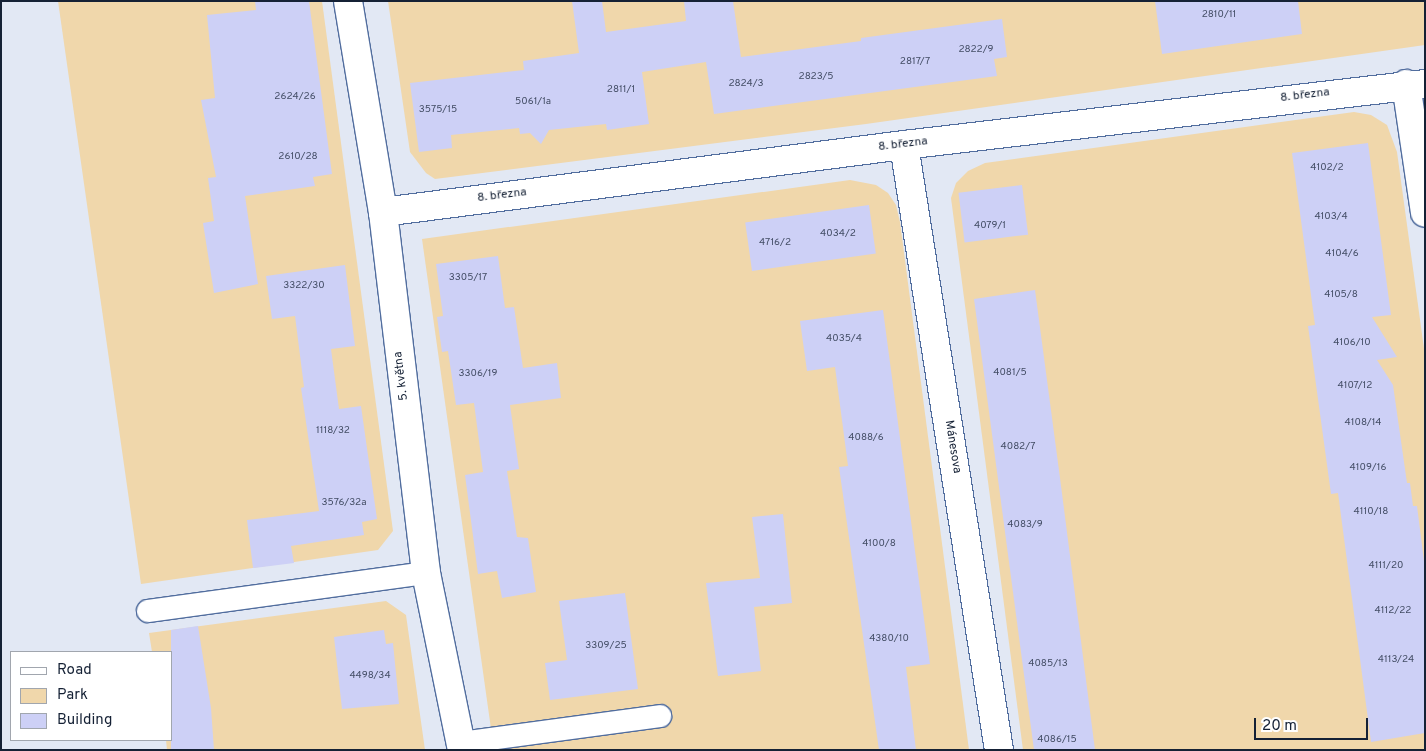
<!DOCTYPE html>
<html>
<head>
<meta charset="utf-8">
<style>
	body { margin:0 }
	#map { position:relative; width:1426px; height:751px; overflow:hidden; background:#e2e8f4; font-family:Overpass,sans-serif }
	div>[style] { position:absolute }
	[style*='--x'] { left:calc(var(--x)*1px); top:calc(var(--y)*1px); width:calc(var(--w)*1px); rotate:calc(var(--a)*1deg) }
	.green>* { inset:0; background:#f0d7ab }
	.building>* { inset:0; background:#cdd0f6; transform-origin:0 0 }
	.roads { filter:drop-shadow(1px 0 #516d9e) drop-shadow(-1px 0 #516d9e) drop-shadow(0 1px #516d9e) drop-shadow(0 -1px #516d9e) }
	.service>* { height:22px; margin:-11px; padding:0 11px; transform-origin:11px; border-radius:11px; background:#fff }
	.minor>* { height:28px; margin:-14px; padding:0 14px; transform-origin:14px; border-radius:14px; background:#fff }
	span { translate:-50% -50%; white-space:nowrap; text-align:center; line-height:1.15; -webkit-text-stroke:4px #fff; paint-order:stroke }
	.number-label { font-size:10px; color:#434d65 }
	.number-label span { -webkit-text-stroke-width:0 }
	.street-label { font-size:12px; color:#152135 }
	.frame { position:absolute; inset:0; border:2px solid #152135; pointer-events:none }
	.legend { position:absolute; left:10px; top:651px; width:162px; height:90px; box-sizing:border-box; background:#fff; border:1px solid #a1a6ae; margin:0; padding:6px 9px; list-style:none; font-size:15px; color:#152135 }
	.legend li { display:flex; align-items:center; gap:10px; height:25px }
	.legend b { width:25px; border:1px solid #a1a6ae }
	.scale { position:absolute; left:1254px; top:718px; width:114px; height:22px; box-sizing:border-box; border:2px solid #152135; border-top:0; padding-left:6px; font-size:15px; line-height:18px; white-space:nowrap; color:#152135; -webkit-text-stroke:4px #fff; paint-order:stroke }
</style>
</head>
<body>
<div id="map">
	<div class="green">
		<i style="clip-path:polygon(58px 1px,322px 1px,393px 531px,378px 550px,141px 584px)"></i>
		<i style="clip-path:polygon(388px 1px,1425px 1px,1425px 45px,866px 124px,435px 179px,426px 173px,410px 152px)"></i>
		<i style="clip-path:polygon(1354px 112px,1371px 115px,1387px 125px,1397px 152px,1425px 356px,1425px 750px,1023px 750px,951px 198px,956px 183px,968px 171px,985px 163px)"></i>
		<i style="clip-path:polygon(850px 180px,876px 185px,888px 193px,896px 205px,900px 222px,969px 750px,494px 750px,422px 239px)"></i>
		<i style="clip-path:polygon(386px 601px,406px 615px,425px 750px,167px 750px,166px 740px,171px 740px,171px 652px,152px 652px,149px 633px)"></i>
	</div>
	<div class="building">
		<i style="clip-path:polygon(255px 1px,309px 1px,332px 174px,313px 177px,315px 186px,245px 196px,258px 284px,214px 293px,203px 223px,214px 221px,208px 178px,216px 177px,201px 100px,215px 98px,207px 15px,256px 10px)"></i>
		<i style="clip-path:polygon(572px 1px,602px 1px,606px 32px,686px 21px,684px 1px,733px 1px,741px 57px,861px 41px,861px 38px,1002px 19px,1007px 57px,994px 59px,997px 76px,714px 114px,706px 62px,642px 72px,649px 124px,607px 130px,606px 124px,549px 130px,541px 144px,530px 133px,520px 134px,519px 128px,451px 135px,452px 148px,419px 152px,410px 83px,524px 70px,523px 61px,579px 53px)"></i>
		<i style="clip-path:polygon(1155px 1px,1298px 1px,1302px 34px,1162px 54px)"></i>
		<i style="clip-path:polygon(1368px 143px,1391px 315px,1372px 317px,1397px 357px,1377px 360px,1393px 385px,1407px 483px,1410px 483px,1413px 506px,1417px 506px,1425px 569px,1425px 733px,1371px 742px,1338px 493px,1331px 494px,1308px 326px,1315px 325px,1292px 153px)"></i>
		<i style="left:1022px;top:185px;width:50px;height:64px;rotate:83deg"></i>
		<i style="left:869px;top:205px;width:49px;height:125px;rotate:82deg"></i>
		<i style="clip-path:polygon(498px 256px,505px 308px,514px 307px,523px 368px,557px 363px,561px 398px,510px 405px,519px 469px,507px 471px,517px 537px,528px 538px,536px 592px,502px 598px,497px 571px,478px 574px,465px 475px,483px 472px,474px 403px,456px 405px,448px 351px,442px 352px,437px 317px,443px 316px,436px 264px)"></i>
		<i style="clip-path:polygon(345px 265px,355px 346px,331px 349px,339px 409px,361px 406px,377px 519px,362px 522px,364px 535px,291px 546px,294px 563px,253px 568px,247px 520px,319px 511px,301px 388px,304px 387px,295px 316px,272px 319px,266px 276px)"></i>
		<i style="clip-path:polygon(1035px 290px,1060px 478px,1095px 750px,1034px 750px,974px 299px)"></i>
		<i style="clip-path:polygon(883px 310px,930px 664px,906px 667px,916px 750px,879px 750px,839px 467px,848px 466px,835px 367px,807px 371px,800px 321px)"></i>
		<i style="clip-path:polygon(783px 514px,792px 603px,754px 607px,761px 671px,718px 676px,706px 583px,760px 578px,752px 517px)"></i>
		<i style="clip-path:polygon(625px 593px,638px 689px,550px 700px,545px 663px,567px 660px,559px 601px)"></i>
		<i style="clip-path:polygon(198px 626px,211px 708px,214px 750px,171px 750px,171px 630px)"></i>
		<i style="clip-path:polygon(384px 630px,386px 644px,393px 643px,399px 704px,342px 709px,334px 637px)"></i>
	</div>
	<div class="roads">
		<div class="service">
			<i style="--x:148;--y:611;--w:281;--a:-7.8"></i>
			<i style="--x:461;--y:743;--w:201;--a:-7.7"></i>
		</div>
		<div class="minor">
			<i style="--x:348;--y:1;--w:214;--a:80.6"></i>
			<i style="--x:383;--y:212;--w:364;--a:83.2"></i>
			<i style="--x:426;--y:573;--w:181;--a:78.5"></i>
			<i style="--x:1406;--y:84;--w:130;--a:81.6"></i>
			<i style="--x:904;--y:145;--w:612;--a:81.08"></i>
			<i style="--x:383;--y:212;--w:525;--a:-7.33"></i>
			<i style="--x:904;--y:145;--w:525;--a:-6.68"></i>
		</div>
	</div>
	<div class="number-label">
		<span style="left:1219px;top:15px">2810/11</span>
		<span style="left:976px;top:50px">2822/9</span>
		<span style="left:915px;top:62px">2817/7</span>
		<span style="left:816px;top:77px">2823/5</span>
		<span style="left:746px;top:84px">2824/3</span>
		<span style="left:621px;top:90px">2811/1</span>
		<span style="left:295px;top:97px">2624/26</span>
		<span style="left:533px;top:102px">5061/1a</span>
		<span style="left:438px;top:110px">3575/15</span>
		<span style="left:298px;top:157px">2610/28</span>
		<span style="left:1327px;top:168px">4102/2</span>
		<span style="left:1331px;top:217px">4103/4</span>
		<span style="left:990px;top:226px">4079/1</span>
		<span style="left:838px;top:234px">4034/2</span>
		<span style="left:775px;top:243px">4716/2</span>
		<span style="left:1342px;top:254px">4104/6</span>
		<span style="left:468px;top:278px">3305/17</span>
		<span style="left:304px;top:286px">3322/30</span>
		<span style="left:1341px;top:295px">4105/8</span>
		<span style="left:844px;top:339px">4035/4</span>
		<span style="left:1352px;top:343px">4106/10</span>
		<span style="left:1010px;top:373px">4081/5</span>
		<span style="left:478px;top:374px">3306/19</span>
		<span style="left:1355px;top:386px">4107/12</span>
		<span style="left:1363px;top:423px">4108/14</span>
		<span style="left:333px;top:431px">1118/32</span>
		<span style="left:866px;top:438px">4088/6</span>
		<span style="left:1018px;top:447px">4082/7</span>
		<span style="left:1368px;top:468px">4109/16</span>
		<span style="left:344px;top:503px">3576/32a</span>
		<span style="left:1371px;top:512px">4110/18</span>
		<span style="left:1025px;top:525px">4083/9</span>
		<span style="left:879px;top:544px">4100/8</span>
		<span style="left:1386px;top:566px">4111/20</span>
		<span style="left:1393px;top:611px">4112/22</span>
		<span style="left:889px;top:639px">4380/10</span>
		<span style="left:606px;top:646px">3309/25</span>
		<span style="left:1396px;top:660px">4113/24</span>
		<span style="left:1048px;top:664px">4085/13</span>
		<span style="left:370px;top:676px">4498/34</span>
		<span style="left:1057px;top:740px">4086/15</span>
	</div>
	<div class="street-label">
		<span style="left:1305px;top:96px;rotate:-7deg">8. března</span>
		<span style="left:903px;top:145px;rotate:-7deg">8. března</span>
		<span style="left:502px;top:196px;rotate:-7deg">8. března</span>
		<span style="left:402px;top:376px;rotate:-97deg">5. května</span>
		<span style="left:952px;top:447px;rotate:81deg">Mánesova</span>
	</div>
	<div class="frame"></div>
	<ul class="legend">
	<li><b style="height:6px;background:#fff"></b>Road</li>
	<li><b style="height:14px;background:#f0d7ab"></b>Park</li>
	<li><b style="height:14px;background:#cdd0f6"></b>Building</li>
	</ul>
	<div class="scale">20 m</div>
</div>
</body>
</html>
